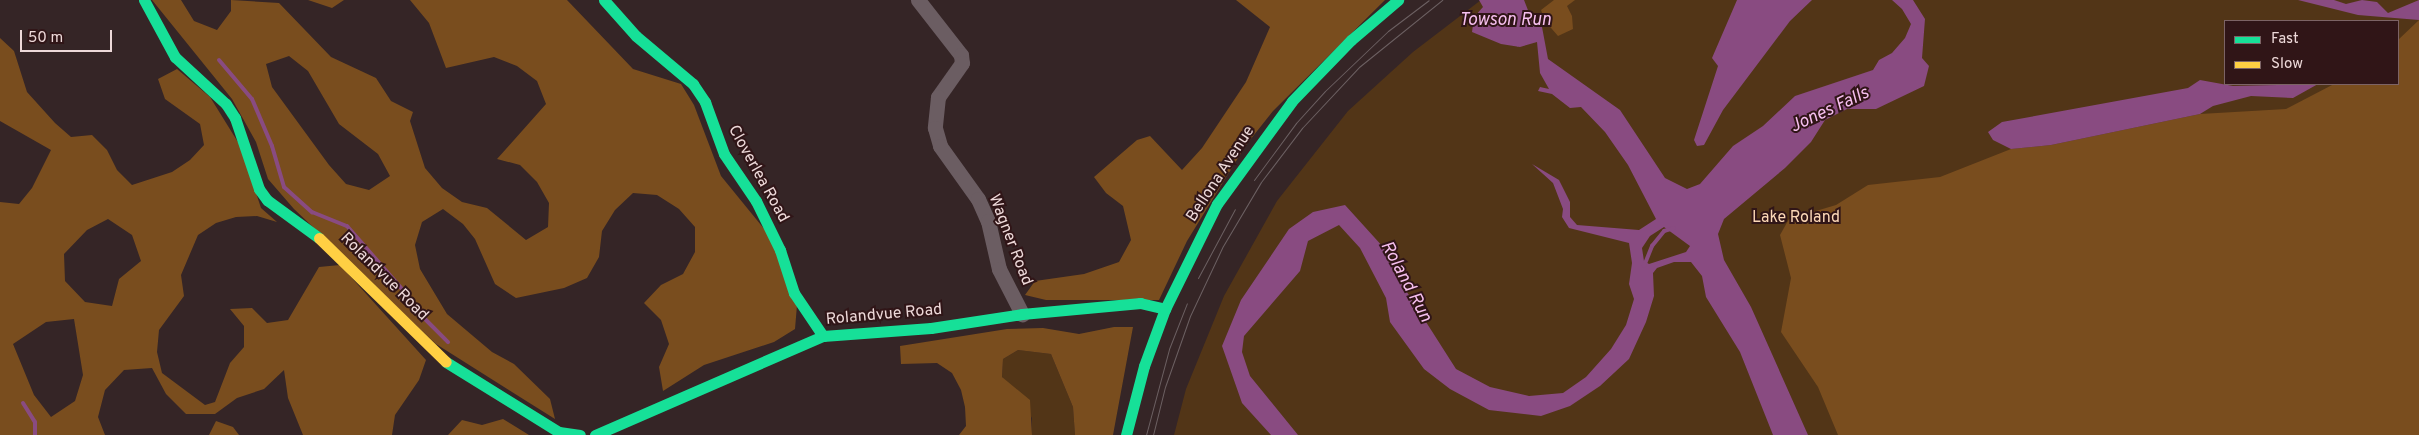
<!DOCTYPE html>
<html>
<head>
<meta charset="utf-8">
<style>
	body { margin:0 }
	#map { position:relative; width:2419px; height:435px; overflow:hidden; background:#352526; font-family:Overpass,sans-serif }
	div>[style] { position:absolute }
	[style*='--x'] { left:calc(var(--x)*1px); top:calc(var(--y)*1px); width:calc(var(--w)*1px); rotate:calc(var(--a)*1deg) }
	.green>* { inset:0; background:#523517 }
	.forest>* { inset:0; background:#794d1e }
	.water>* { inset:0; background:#894b81 }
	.stream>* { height:4px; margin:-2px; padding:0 2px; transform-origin:2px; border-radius:2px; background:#894b81 }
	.street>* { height:15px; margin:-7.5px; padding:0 7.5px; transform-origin:7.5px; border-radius:7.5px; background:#6b5d62 }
	.fast>* { height:11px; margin:-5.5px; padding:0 5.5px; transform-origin:5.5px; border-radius:5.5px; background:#16e098 }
	.slow>* { height:11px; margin:-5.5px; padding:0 5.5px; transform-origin:5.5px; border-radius:5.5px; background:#ffcf43 }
	.tram>* { height:1px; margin:-0.5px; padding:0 0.5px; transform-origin:0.5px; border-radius:0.5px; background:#6c6062 }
	span { translate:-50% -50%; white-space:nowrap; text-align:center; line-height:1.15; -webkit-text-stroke:4px #301517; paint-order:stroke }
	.street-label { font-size:16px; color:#edd9d9 }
	.park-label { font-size:16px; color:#fcd8b7 }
	.water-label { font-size:18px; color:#f6bfef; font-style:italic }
	.legend { position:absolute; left:2224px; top:20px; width:175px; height:65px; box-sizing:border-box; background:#301517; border:1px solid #7c6365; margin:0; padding:6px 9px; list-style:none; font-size:15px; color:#edd9d9 }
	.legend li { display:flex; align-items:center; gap:10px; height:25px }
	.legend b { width:25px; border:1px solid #7c6365 }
	.scale { position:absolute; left:20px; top:30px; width:92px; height:22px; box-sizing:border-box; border:2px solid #edd9d9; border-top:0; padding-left:6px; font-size:15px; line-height:18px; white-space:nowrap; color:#edd9d9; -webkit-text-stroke:4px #301517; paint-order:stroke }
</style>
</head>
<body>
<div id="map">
	<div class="green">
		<i style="clip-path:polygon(evenodd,1481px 0,2419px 0,2419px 435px,1174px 435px,1186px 389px,1224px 296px,1277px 201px,1348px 111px,1413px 52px,1481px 0,2225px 21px,2398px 21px,2398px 84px,2225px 84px,2225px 21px)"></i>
		<i style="clip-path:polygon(1018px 350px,1051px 354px,1073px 407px,1075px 435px,1032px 435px,1032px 418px,1002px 377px,1003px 359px)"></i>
	</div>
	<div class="forest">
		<i style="clip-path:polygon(evenodd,152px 0,181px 0,194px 21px,217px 30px,231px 11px,231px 0,279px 3px,331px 57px,376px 78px,391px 101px,413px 112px,410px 121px,425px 168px,442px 188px,462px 202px,487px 208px,526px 240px,548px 227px,549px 203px,537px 182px,520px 165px,497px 159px,546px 104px,537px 81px,517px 66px,494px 57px,446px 68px,429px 23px,410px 0,567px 0,633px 69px,681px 84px,694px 105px,721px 176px,770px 236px,797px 305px,795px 329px,774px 342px,704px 365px,663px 391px,659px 367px,669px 344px,661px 320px,644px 303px,661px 285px,683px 274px,695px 252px,695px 227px,679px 209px,657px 195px,633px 193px,615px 210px,602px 231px,599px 257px,587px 278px,564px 288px,516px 298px,495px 284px,475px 239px,463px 224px,443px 209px,422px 222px,415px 245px,420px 269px,447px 314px,492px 352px,514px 364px,550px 399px,555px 419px,436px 344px,294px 209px,268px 179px,256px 142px,232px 99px,152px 0,289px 56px,308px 71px,339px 124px,378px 154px,390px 176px,369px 190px,346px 184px,329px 165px,272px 87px,266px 64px,289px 56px)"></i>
		<i style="clip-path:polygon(308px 0,344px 0,332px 8px)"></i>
		<i style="clip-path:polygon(1236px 0,1385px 0,1273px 111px,1246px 145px,1187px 241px,1159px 300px,1046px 300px,1025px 295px,1035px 281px,1084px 274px,1119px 262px,1131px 240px,1123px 206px,1106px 193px,1094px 177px,1137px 140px,1150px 136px,1182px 170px,1202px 148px,1246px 82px,1270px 27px)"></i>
		<i style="clip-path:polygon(1554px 0,1575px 0,1567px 6px,1572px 16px,1573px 29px,1558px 36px,1545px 21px,1541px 10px)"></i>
		<i style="clip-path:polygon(2419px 20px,2419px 435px,1838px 435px,1818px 387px,1781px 332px,1791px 278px,1780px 235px,1789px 219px,1836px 205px,1868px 185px,1940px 177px,2011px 149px,2051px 145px,2200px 114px,2286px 109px,2334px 84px,2398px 84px,2398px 40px)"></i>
		<i style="clip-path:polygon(evenodd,0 38px,14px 51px,27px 92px,55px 123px,71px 137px,92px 135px,107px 150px,117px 170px,132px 185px,172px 172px,190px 160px,204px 145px,200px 124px,165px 99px,158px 79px,177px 69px,210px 97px,241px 147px,261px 208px,277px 222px,257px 216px,236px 217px,216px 223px,198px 235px,181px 275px,184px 296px,159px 330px,157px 352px,162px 373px,205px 405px,215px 402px,230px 363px,244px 347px,244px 326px,230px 309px,252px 308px,267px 323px,288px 320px,319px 267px,340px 265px,426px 360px,419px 380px,395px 415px,392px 435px,303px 435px,288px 398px,284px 370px,264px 389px,237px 398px,215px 414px,186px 414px,166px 394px,152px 368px,124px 370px,105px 390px,98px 417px,105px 435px,0 435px,0 202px,19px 204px,32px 188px,51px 150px,0 121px,0 38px,108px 219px,132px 235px,141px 261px,119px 279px,112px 306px,85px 302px,65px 281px,64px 254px,87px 230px,108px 219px,0 38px,74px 319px,83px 375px,75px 401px,51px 417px,34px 395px,13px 344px,46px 322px,74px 319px)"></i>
		<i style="clip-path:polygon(1114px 327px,1133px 327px,1113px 435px,1075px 435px,1073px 407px,1051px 354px,1018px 350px,1003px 359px,1002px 377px,1030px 400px,1032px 435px,959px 435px,966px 426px,965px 407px,961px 390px,952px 373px,937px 363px,901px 364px,900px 346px,1007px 329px,1043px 328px,1079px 334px)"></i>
		<i style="clip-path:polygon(503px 419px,529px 435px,448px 435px,462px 420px,482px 425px)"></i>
		<i style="clip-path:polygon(216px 421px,233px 427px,239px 435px,209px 435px)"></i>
	</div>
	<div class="water">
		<i style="clip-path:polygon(evenodd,1479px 0,1524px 0,1533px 23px,1542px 27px,1548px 59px,1620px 110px,1665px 178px,1687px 189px,1700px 184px,1733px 146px,1763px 126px,1795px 96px,1873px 70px,1879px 60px,1892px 53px,1905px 38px,1911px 24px,1902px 9px,1892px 0,1913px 0,1925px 19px,1922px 58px,1929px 66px,1924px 86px,1876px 109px,1847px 109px,1825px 120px,1811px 142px,1785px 168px,1724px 219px,1718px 234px,1724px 260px,1751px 307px,1808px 435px,1773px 435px,1740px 352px,1706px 297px,1702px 276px,1691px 262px,1674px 262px,1657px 268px,1653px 273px,1654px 296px,1646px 322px,1629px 359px,1600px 386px,1570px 406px,1541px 416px,1489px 410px,1450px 389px,1424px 369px,1390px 322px,1386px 298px,1360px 248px,1339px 225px,1308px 241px,1300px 271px,1244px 336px,1242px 352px,1250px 376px,1298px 435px,1271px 435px,1242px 403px,1222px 346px,1241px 300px,1289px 229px,1313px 212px,1345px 205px,1384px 248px,1405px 289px,1456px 369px,1490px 387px,1529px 396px,1563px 393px,1586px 377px,1611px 349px,1626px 325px,1634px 299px,1629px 284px,1632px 263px,1629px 243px,1569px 228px,1562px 217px,1563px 209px,1553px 183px,1532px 164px,1559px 180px,1570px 202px,1570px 217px,1577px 225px,1639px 230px,1656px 219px,1628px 165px,1605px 132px,1581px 107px,1570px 108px,1552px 94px,1538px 91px,1540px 87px,1549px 89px,1540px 73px,1537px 42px,1520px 47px,1501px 44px,1472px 32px,1474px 17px,1483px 7px,1479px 0,1664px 227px,1690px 246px,1686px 252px,1649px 264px,1644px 261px,1642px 248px,1650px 236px,1664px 227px)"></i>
		<i style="clip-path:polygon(1737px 0,1812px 0,1790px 21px,1723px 110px,1704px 145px,1697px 146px,1694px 140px,1718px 66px,1712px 58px)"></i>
		<i style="clip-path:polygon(2298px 0,2334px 0,2346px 4px,2362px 0,2377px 2px,2388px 13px,2419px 0,2419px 20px,2358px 15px)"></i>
		<i style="clip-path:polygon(2200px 80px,2233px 86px,2318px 84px,2293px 98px,2251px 96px,2213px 106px,2200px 114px,2051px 145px,2011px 149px,1993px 140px,1988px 132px,2002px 122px,2188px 88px)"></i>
	</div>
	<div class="stream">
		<i style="--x:219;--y:60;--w:51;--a:49.8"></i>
		<i style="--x:252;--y:99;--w:51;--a:66.9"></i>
		<i style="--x:272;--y:146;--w:43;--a:73.7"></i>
		<i style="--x:284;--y:187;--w:38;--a:42"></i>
		<i style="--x:312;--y:212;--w:38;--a:22"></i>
		<i style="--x:347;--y:226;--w:93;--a:48.9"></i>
		<i style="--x:408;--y:296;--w:27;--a:54"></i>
		<i style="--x:424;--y:318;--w:34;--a:45"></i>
		<i style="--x:1644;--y:266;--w:22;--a:-68"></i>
		<i style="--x:1652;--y:246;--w:19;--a:-51"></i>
		<i style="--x:1664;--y:231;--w:10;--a:-17"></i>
		<i style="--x:23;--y:403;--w:22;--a:58"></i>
		<i style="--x:35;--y:422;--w:13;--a:90"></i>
	</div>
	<div class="street">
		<i style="--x:918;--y:0;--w:70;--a:52"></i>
		<i style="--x:961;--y:55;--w:8;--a:83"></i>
		<i style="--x:962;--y:63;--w:42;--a:125.2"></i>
		<i style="--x:938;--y:97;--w:31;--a:96"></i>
		<i style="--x:935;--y:128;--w:19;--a:74"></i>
		<i style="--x:940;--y:146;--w:65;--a:54.4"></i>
		<i style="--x:978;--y:199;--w:24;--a:66"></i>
		<i style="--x:988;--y:221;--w:49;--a:77.1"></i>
		<i style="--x:999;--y:269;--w:51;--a:62.9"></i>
	</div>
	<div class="fast">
		<i style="--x:144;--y:0;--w:65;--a:61.5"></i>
		<i style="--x:175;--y:57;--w:69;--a:42.7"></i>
		<i style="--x:226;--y:104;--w:17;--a:57"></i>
		<i style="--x:235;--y:118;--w:75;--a:71.3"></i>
		<i style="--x:259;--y:189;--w:14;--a:54"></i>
		<i style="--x:267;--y:200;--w:64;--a:36.2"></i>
		<i style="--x:604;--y:0;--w:48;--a:48.4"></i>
		<i style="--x:636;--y:36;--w:75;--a:40.1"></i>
		<i style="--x:693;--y:84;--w:22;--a:56"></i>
		<i style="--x:705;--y:102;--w:55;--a:69.9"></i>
		<i style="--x:724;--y:154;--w:57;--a:55.8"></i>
		<i style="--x:756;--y:201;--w:55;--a:63.9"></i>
		<i style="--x:780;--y:250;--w:45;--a:72"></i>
		<i style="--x:794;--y:293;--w:52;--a:56"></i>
		<i style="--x:446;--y:362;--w:133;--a:31.8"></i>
		<i style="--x:559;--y:432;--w:21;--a:8"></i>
		<i style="--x:595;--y:435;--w:249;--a:-23.5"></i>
		<i style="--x:823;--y:336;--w:108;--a:-4.2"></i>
		<i style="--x:931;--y:328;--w:92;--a:-8.7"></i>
		<i style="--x:1022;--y:314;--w:119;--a:-5.3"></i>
		<i style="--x:1140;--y:303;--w:26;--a:13"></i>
		<i style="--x:1126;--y:435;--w:71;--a:-75.4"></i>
		<i style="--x:1144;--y:366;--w:61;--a:-69.8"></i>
		<i style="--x:1165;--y:309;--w:117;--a:-63.7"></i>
		<i style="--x:1217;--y:204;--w:127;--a:-53.9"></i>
		<i style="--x:1292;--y:101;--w:85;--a:-46"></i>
		<i style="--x:1351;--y:40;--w:62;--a:-40.4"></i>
	</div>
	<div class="slow">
		<i style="--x:319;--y:238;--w:177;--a:44.3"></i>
	</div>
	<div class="tram">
		<i style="--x:1254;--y:180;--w:71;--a:-53.6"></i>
		<i style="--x:1296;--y:123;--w:43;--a:-47.8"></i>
		<i style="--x:1325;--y:91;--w:87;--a:-43.6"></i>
		<i style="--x:1388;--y:31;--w:51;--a:-37.1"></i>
		<i style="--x:1198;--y:278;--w:78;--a:-61.8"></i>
		<i style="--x:1146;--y:435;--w:89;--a:-75"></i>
		<i style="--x:1169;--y:349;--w:49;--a:-68.6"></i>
		<i style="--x:1153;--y:435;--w:49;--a:-76"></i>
		<i style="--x:1165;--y:387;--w:75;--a:-70.6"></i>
		<i style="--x:1190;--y:316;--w:77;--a:-64.8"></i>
		<i style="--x:1223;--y:246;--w:74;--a:-59.3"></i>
		<i style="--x:1261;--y:182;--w:68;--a:-52.8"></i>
		<i style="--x:1302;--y:128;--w:83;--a:-46.9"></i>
		<i style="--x:1359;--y:67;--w:107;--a:-38.9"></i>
	</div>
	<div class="street-label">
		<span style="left:758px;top:174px;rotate:61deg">Cloverlea Road</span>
		<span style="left:1221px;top:174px;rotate:-57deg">Bellona Avenue</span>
		<span style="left:1010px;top:240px;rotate:69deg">Wagner Road</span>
		<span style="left:384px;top:277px;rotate:45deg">Rolandvue Road</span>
		<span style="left:884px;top:315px;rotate:-5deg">Rolandvue Road</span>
	</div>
	<div class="park-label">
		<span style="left:1796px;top:218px">Lake Roland</span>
	</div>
	<div class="water-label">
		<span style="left:1505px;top:21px">Towson Run</span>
		<span style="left:1830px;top:111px;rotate:-25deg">Jones Falls</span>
		<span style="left:1405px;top:282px;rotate:62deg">Roland Run</span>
	</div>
	<ul class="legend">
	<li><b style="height:6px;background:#16e098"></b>Fast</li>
	<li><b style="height:6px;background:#ffcf43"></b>Slow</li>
	</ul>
	<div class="scale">50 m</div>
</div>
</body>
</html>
